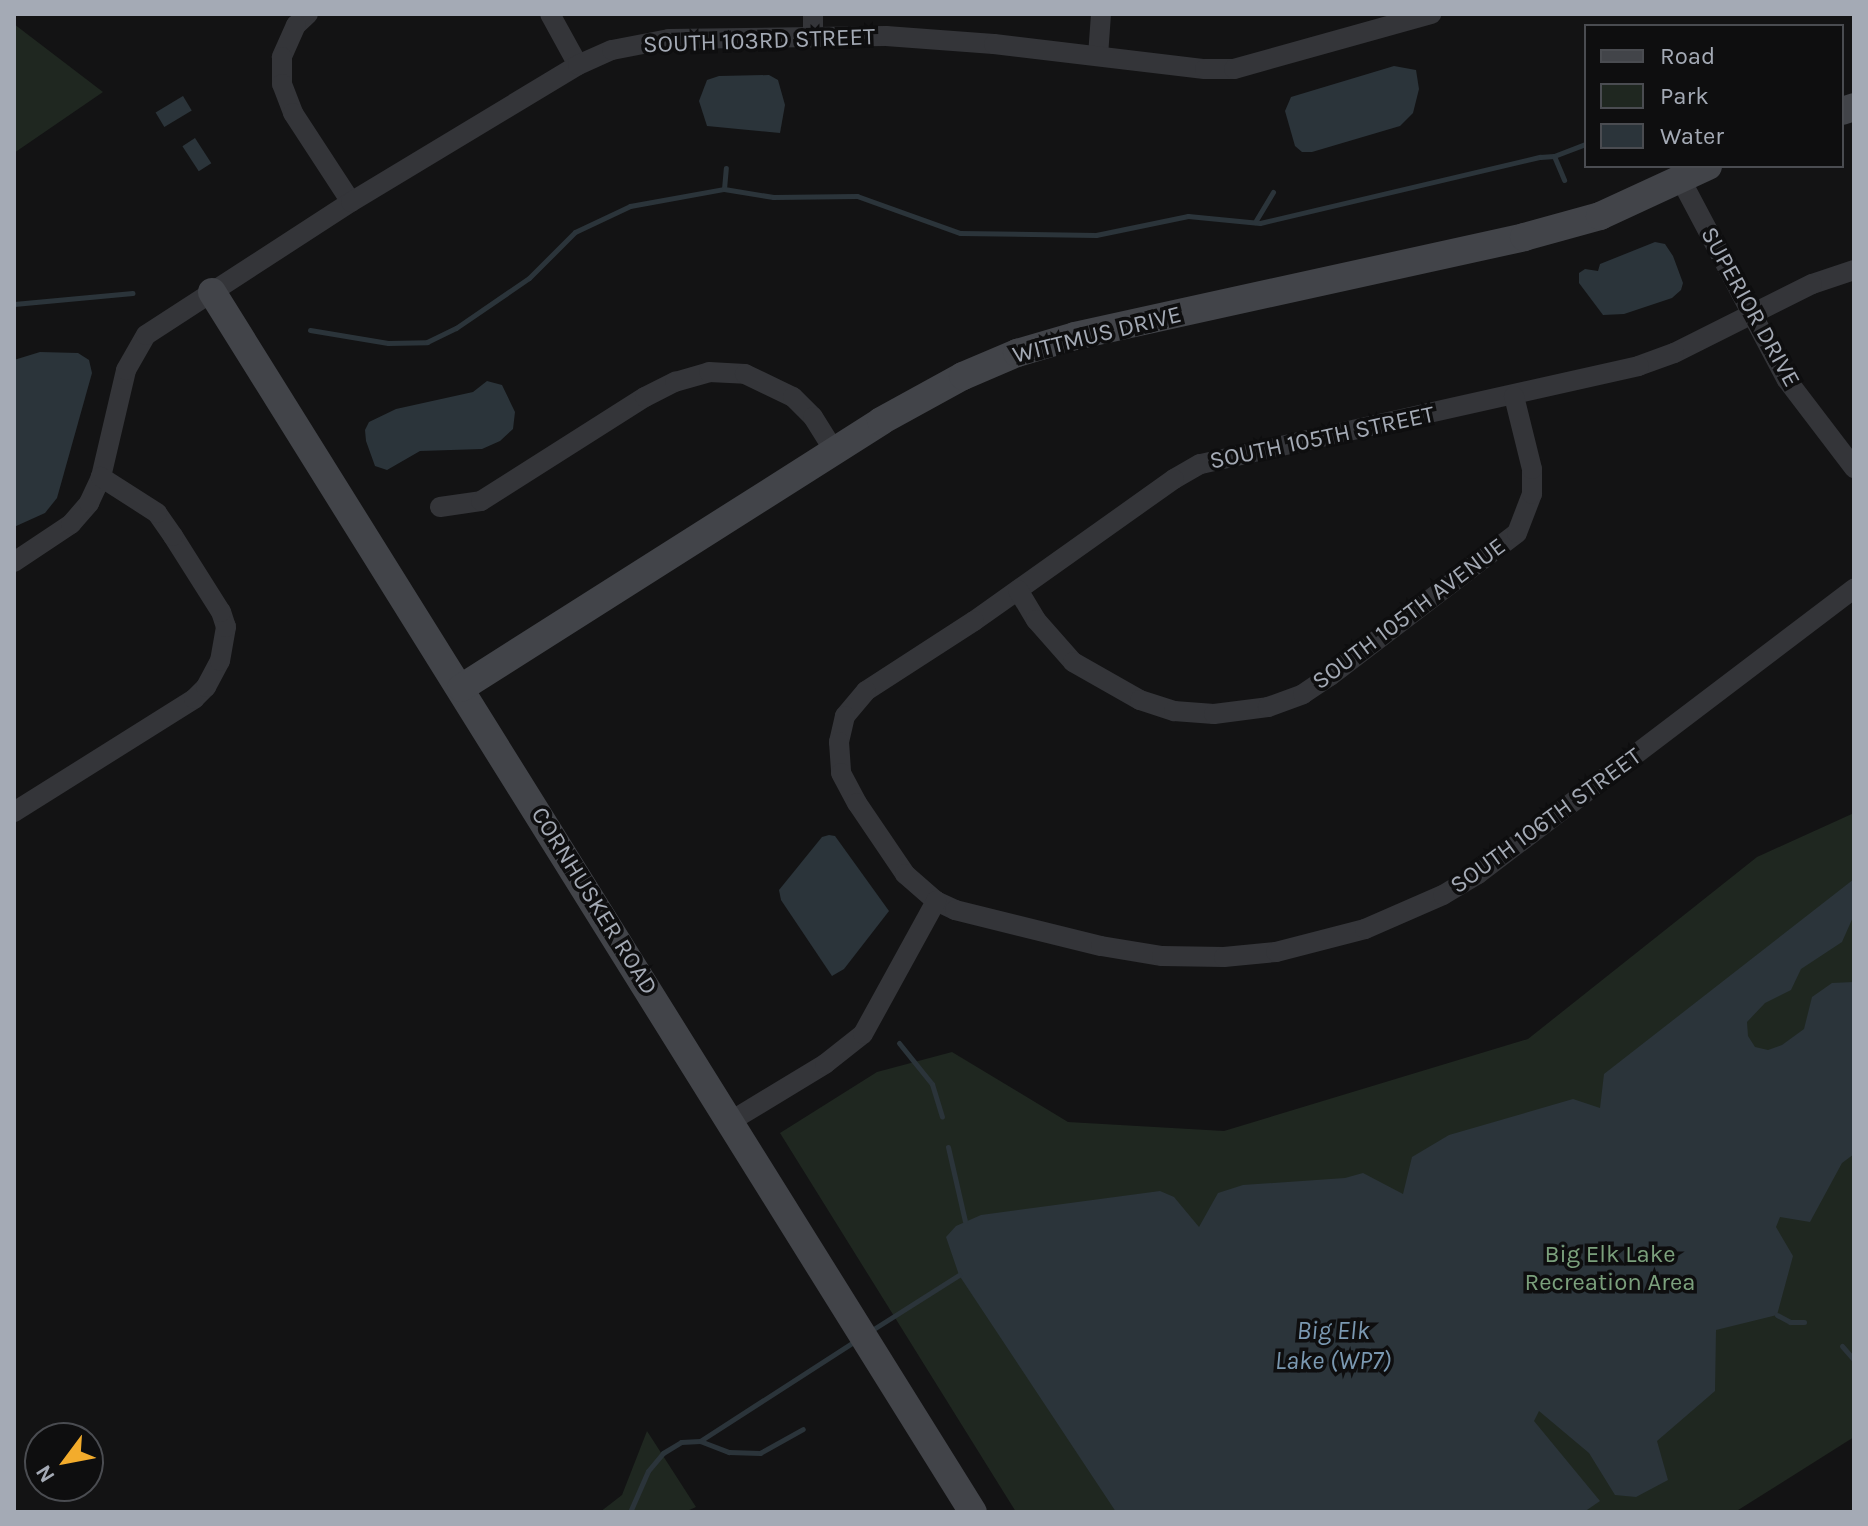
<!DOCTYPE html>
<html>
<head>
<meta charset="utf-8">
<style>
	body { margin:0 }
	#map { position:relative; width:1868px; height:1526px; overflow:hidden; background:#131314; font-family:Karla,sans-serif }
	div>[style] { position:absolute }
	[style*='--x'] { left:calc(var(--x)*1px); top:calc(var(--y)*1px); width:calc(var(--w)*1px); rotate:calc(var(--a)*1deg) }
	.green>* { inset:0; background:#1f2720 }
	.water>* { inset:0; background:#2b343a; transform-origin:0 0 }
	.stream>* { height:5px; margin:-2.5px; padding:0 2.5px; transform-origin:2.5px; border-radius:2.5px; background:#2b343a }
	.street>* { height:20px; margin:-10px; padding:0 10px; transform-origin:10px; border-radius:10px; background:#343539 }
	.secondary>* { height:28px; margin:-14px; padding:0 14px; transform-origin:14px; border-radius:14px; background:#424449 }
	span { translate:-50% -50%; white-space:nowrap; text-align:center; line-height:1.15; -webkit-text-stroke:7px #0e0e0f; paint-order:stroke }
	.street-label { font-size:24px; color:#a4aab5 }
	.park-label { font-size:24px; color:#7ba07c }
	.water-label { font-size:26px; color:#7a98b1; font-style:italic }
	.frame { position:absolute; inset:0; border:16px solid #a4aab5; pointer-events:none }
	.legend { position:absolute; left:1584px; top:24px; width:260px; height:144px; box-sizing:border-box; background:#0e0e0f; border:2px solid #4a4c51; margin:0; padding:10px 14px; list-style:none; font-size:24px; color:#a4aab5 }
	.legend li { display:flex; align-items:center; gap:16px; height:40px }
	.legend b { width:40px; border:2px solid #4a4c51 }
	.north { position:absolute; left:24px; top:1422px; width:80px; height:80px; box-sizing:border-box; background:#0e0e0f; border:2px solid #4a4c51; border-radius:50%; rotate:238deg; font-size:22px; font-weight:700; line-height:32px; text-align:center; color:#a4aab5 }
	.north::after { content:''; display:block; margin:auto; width:28px; height:36px; background:#f3ac2c; clip-path:polygon(50% 0,100% 100%,50% 72%,0 100%) }
</style>
</head>
<body>
<div id="map">
	<div class="green">
		<i style="clip-path:polygon(14px 24px,103px 92px,14px 153px)"></i>
		<i style="clip-path:polygon(1854px 813px,1854px 1437px,1735px 1512px,1016px 1512px,780px 1133px,877px 1072px,952px 1052px,1068px 1122px,1224px 1131px,1528px 1039px,1757px 857px)"></i>
		<i style="clip-path:polygon(647px 1431px,696px 1507px,685px 1512px,600px 1512px,622px 1495px)"></i>
	</div>
	<div class="water">
		<i style="clip-path:polygon(1394px 66px,1416px 70px,1419px 89px,1413px 113px,1400px 126px,1312px 152px,1302px 152px,1295px 146px,1285px 111px,1291px 97px)"></i>
		<i style="clip-path:polygon(769px 75px,778px 80px,785px 105px,780px 133px,707px 126px,699px 101px,707px 80px,719px 76px)"></i>
		<i style="left:183px;top:96px;width:17px;height:32px;rotate:59deg"></i>
		<i style="left:195px;top:138px;width:30px;height:15px;rotate:57deg"></i>
		<i style="clip-path:polygon(1655px 242px,1665px 244px,1673px 256px,1683px 283px,1681px 290px,1672px 298px,1624px 314px,1603px 315px,1579px 283px,1579px 273px,1585px 269px,1598px 271px,1600px 264px)"></i>
		<i style="clip-path:polygon(40px 352px,78px 353px,89px 360px,92px 373px,57px 498px,45px 513px,14px 527px,14px 360px)"></i>
		<i style="clip-path:polygon(487px 381px,502px 385px,515px 412px,513px 429px,500px 441px,482px 449px,420px 451px,387px 470px,375px 466px,366px 441px,365px 430px,369px 422px,396px 409px,473px 392px)"></i>
		<i style="clip-path:polygon(829px 835px,835px 836px,889px 911px,844px 969px,832px 976px,781px 900px,779px 890px,822px 837px)"></i>
		<i style="clip-path:polygon(1854px 879px,1854px 915px,1842px 942px,1801px 969px,1791px 990px,1765px 1003px,1747px 1022px,1748px 1036px,1755px 1047px,1768px 1050px,1782px 1045px,1804px 1029px,1812px 997px,1832px 983px,1854px 982px,1854px 1154px,1842px 1163px,1810px 1222px,1780px 1217px,1776px 1227px,1793px 1256px,1777px 1315px,1716px 1330px,1715px 1391px,1657px 1441px,1668px 1480px,1636px 1497px,1615px 1495px,1589px 1453px,1539px 1411px,1534px 1421px,1600px 1501px,1584px 1512px,1116px 1512px,959px 1275px,946px 1237px,956px 1226px,981px 1215px,1160px 1191px,1174px 1197px,1199px 1227px,1218px 1193px,1243px 1185px,1345px 1178px,1363px 1173px,1403px 1194px,1412px 1157px,1449px 1135px,1573px 1099px,1600px 1108px,1604px 1074px)"></i>
	</div>
	<div class="stream">
		<i style="--x:1554;--y:156;--w:34;--a:-21"></i>
		<i style="--x:724;--y:189;--w:21;--a:-85"></i>
		<i style="--x:1255;--y:222;--w:35;--a:-59"></i>
		<i style="--x:14;--y:304;--w:119;--a:-5.3"></i>
		<i style="--x:310;--y:330;--w:79;--a:9.5"></i>
		<i style="--x:388;--y:343;--w:39;--a:-1"></i>
		<i style="--x:427;--y:342;--w:32;--a:-26"></i>
		<i style="--x:456;--y:328;--w:88;--a:-34.4"></i>
		<i style="--x:529;--y:278;--w:65;--a:-45"></i>
		<i style="--x:575;--y:232;--w:61;--a:-25.3"></i>
		<i style="--x:630;--y:206;--w:96;--a:-10.3"></i>
		<i style="--x:724;--y:189;--w:50;--a:9.3"></i>
		<i style="--x:773;--y:197;--w:84;--a:-0.7"></i>
		<i style="--x:857;--y:196;--w:109;--a:19.8"></i>
		<i style="--x:960;--y:233;--w:136;--a:0.8"></i>
		<i style="--x:1096;--y:235;--w:94;--a:-11.7"></i>
		<i style="--x:1188;--y:216;--w:72;--a:5.6"></i>
		<i style="--x:1260;--y:223;--w:288;--a:-13.3"></i>
		<i style="--x:1540;--y:157;--w:14;--a:-4"></i>
		<i style="--x:1554;--y:156;--w:26;--a:67"></i>
		<i style="--x:899;--y:1043;--w:53;--a:51.2"></i>
		<i style="--x:932;--y:1084;--w:34;--a:73"></i>
		<i style="--x:948;--y:1147;--w:76;--a:77.1"></i>
		<i style="--x:1777;--y:1315;--w:15;--a:28"></i>
		<i style="--x:1790;--y:1322;--w:14;--a:0"></i>
		<i style="--x:872;--y:1330;--w:103;--a:-32.3"></i>
		<i style="--x:1842;--y:1346;--w:18;--a:49"></i>
		<i style="--x:700;--y:1441;--w:187;--a:-32.8"></i>
		<i style="--x:630;--y:1512;--w:45;--a:-66.3"></i>
		<i style="--x:648;--y:1471;--w:23;--a:-50"></i>
		<i style="--x:663;--y:1453;--w:21;--a:-31"></i>
		<i style="--x:681;--y:1442;--w:19;--a:-3"></i>
		<i style="--x:700;--y:1441;--w:31;--a:21"></i>
		<i style="--x:729;--y:1452;--w:31;--a:2"></i>
		<i style="--x:760;--y:1453;--w:49;--a:-29.2"></i>
	</div>
	<div class="street">
		<i style="--x:308;--y:14;--w:16;--a:137"></i>
		<i style="--x:296;--y:25;--w:35;--a:114"></i>
		<i style="--x:282;--y:57;--w:27;--a:90"></i>
		<i style="--x:282;--y:84;--w:31;--a:69"></i>
		<i style="--x:293;--y:113;--w:106;--a:56.9"></i>
		<i style="--x:550;--y:14;--w:58;--a:61.2"></i>
		<i style="--x:813;--y:14;--w:24;--a:90"></i>
		<i style="--x:1098;--y:56;--w:42;--a:-85.9"></i>
		<i style="--x:1681;--y:180;--w:226;--a:62.1"></i>
		<i style="--x:1787;--y:380;--w:111;--a:52.7"></i>
		<i style="--x:1854;--y:270;--w:44;--a:161.6"></i>
		<i style="--x:1812;--y:284;--w:154;--a:153.4"></i>
		<i style="--x:1674;--y:353;--w:37;--a:160"></i>
		<i style="--x:1639;--y:366;--w:450;--a:167.4"></i>
		<i style="--x:1200;--y:464;--w:30;--a:150"></i>
		<i style="--x:1174;--y:479;--w:245;--a:144.6"></i>
		<i style="--x:974;--y:621;--w:129;--a:147.1"></i>
		<i style="--x:866;--y:691;--w:33;--a:130"></i>
		<i style="--x:845;--y:716;--w:27;--a:103"></i>
		<i style="--x:839;--y:742;--w:31;--a:86"></i>
		<i style="--x:841;--y:773;--w:34;--a:62"></i>
		<i style="--x:857;--y:803;--w:86;--a:55.9"></i>
		<i style="--x:905;--y:874;--w:41;--a:41.1"></i>
		<i style="--x:936;--y:901;--w:21;--a:25"></i>
		<i style="--x:955;--y:910;--w:150;--a:13.9"></i>
		<i style="--x:1101;--y:946;--w:62;--a:9.3"></i>
		<i style="--x:1162;--y:956;--w:62;--a:0.9"></i>
		<i style="--x:1224;--y:957;--w:52;--a:-5.5"></i>
		<i style="--x:1276;--y:952;--w:92;--a:-14.5"></i>
		<i style="--x:1365;--y:929;--w:85;--a:-23.6"></i>
		<i style="--x:1443;--y:895;--w:41;--a:-31"></i>
		<i style="--x:1478;--y:874;--w:472;--a:-37.2"></i>
		<i style="--x:440;--y:507;--w:41;--a:-8.3"></i>
		<i style="--x:481;--y:501;--w:194;--a:-32.4"></i>
		<i style="--x:645;--y:397;--w:34;--a:-27"></i>
		<i style="--x:675;--y:382;--w:35;--a:-16"></i>
		<i style="--x:709;--y:372;--w:36;--a:3"></i>
		<i style="--x:745;--y:374;--w:53;--a:25.6"></i>
		<i style="--x:793;--y:397;--w:28;--a:45"></i>
		<i style="--x:813;--y:417;--w:39;--a:58"></i>
		<i style="--x:14;--y:562;--w:69;--a:-33.7"></i>
		<i style="--x:71;--y:524;--w:28;--a:-49"></i>
		<i style="--x:89;--y:503;--w:29;--a:-65"></i>
		<i style="--x:101;--y:477;--w:110;--a:-76.8"></i>
		<i style="--x:126;--y:370;--w:40;--a:-60.3"></i>
		<i style="--x:146;--y:335;--w:244;--a:-33"></i>
		<i style="--x:351;--y:202;--w:265;--a:-31.1"></i>
		<i style="--x:578;--y:65;--w:37;--a:-24"></i>
		<i style="--x:612;--y:50;--w:58;--a:-10.9"></i>
		<i style="--x:669;--y:39;--w:217;--a:-0.8"></i>
		<i style="--x:886;--y:36;--w:108;--a:4.2"></i>
		<i style="--x:994;--y:44;--w:212;--a:6.8"></i>
		<i style="--x:1205;--y:69;--w:29;--a:0"></i>
		<i style="--x:1234;--y:69;--w:205;--a:-15.6"></i>
		<i style="--x:1018;--y:590;--w:35;--a:59"></i>
		<i style="--x:1036;--y:620;--w:56;--a:48.6"></i>
		<i style="--x:1073;--y:662;--w:77;--a:29.6"></i>
		<i style="--x:1140;--y:700;--w:36;--a:18"></i>
		<i style="--x:1174;--y:711;--w:40;--a:4.3"></i>
		<i style="--x:1214;--y:714;--w:54;--a:-7.4"></i>
		<i style="--x:1268;--y:707;--w:37;--a:-20"></i>
		<i style="--x:1303;--y:694;--w:32;--a:-34"></i>
		<i style="--x:1330;--y:676;--w:235;--a:-37.4"></i>
		<i style="--x:1517;--y:533;--w:42;--a:-69"></i>
		<i style="--x:1532;--y:494;--w:25;--a:-90"></i>
		<i style="--x:1532;--y:469;--w:75;--a:-103.9"></i>
		<i style="--x:14;--y:812;--w:213;--a:-32.1"></i>
		<i style="--x:194;--y:699;--w:17;--a:-45"></i>
		<i style="--x:206;--y:687;--w:30;--a:-62"></i>
		<i style="--x:220;--y:661;--w:35;--a:-80"></i>
		<i style="--x:226;--y:627;--w:16;--a:-108"></i>
		<i style="--x:221;--y:612;--w:90;--a:-122.3"></i>
		<i style="--x:173;--y:536;--w:28;--a:-125"></i>
		<i style="--x:157;--y:513;--w:67;--a:-147.3"></i>
		<i style="--x:731;--y:1121;--w:110;--a:-31.2"></i>
		<i style="--x:825;--y:1064;--w:48;--a:-38.3"></i>
		<i style="--x:863;--y:1034;--w:152;--a:-61.2"></i>
	</div>
	<div class="secondary">
		<i style="--x:1842;--y:111;--w:13;--a:-18"></i>
		<i style="--x:212;--y:292;--w:1438;--a:58.05"></i>
		<i style="--x:461;--y:688;--w:498;--a:-32.4"></i>
		<i style="--x:881;--y:421;--w:94;--a:-28.8"></i>
		<i style="--x:963;--y:376;--w:59;--a:-23.1"></i>
		<i style="--x:1017;--y:353;--w:60;--a:-16.3"></i>
		<i style="--x:1075;--y:336;--w:460;--a:-12.4"></i>
		<i style="--x:1524;--y:237;--w:79;--a:-15.4"></i>
		<i style="--x:1600;--y:216;--w:119;--a:-24.8"></i>
	</div>
	<div class="street-label">
		<span style="left:759px;top:41px;rotate:-2deg">SOUTH 103RD STREET</span>
		<span style="left:1750px;top:307px;rotate:61deg">SUPERIOR DRIVE</span>
		<span style="left:1097px;top:335px;rotate:-14deg">WITTMUS DRIVE</span>
		<span style="left:1322px;top:438px;rotate:-12deg">SOUTH 105TH STREET</span>
		<span style="left:1409px;top:614px;rotate:-37deg">SOUTH 105TH AVENUE</span>
		<span style="left:1546px;top:821px;rotate:-36deg">SOUTH 106TH STREET</span>
		<span style="left:594px;top:901px;rotate:58deg">CORNHUSKER ROAD</span>
	</div>
	<div class="park-label">
		<span style="left:1610px;top:1269px">Big Elk Lake<br>Recreation Area</span>
	</div>
	<div class="water-label">
		<span style="left:1333px;top:1346px">Big Elk<br>Lake (WP7)</span>
	</div>
	<div class="frame"></div>
	<ul class="legend">
	<li><b style="height:10px;background:#424449"></b>Road</li>
	<li><b style="height:22px;background:#1f2720"></b>Park</li>
	<li><b style="height:22px;background:#2b343a"></b>Water</li>
	</ul>
	<div class="north">N</div>
</div>
</body>
</html>
